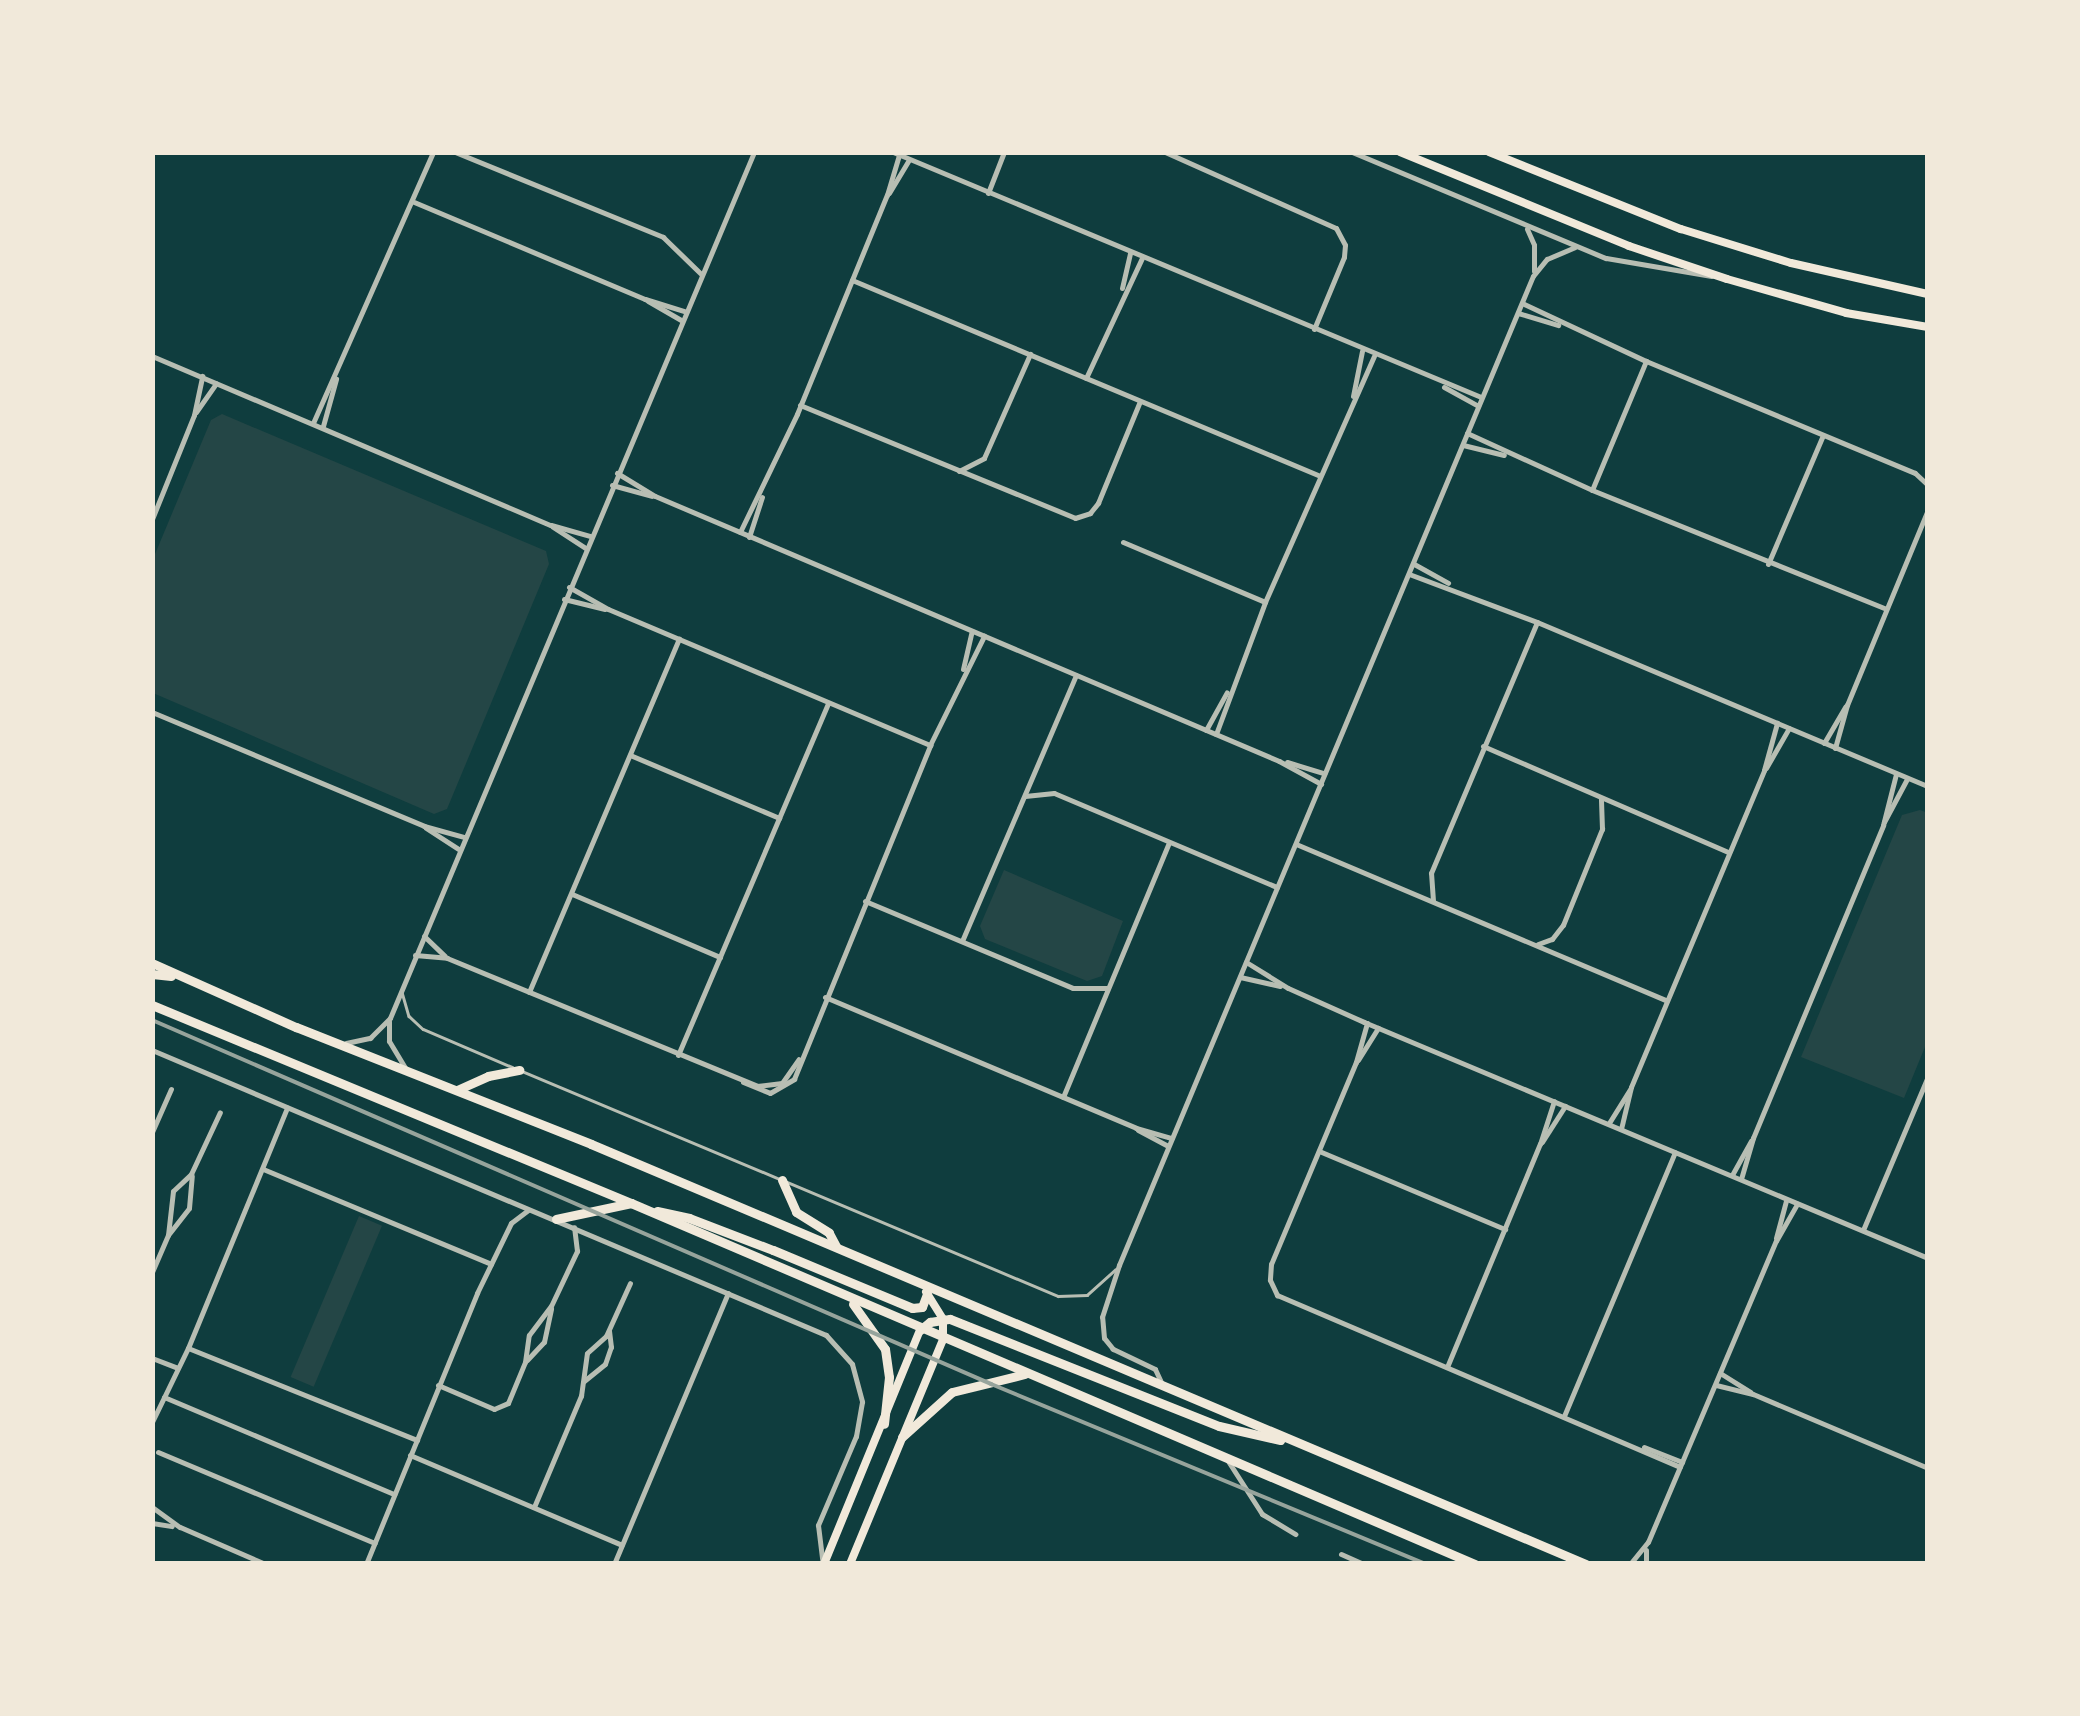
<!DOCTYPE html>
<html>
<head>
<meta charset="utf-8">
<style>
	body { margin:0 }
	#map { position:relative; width:2080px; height:1716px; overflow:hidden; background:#0f3d3e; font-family:"Fira Sans",sans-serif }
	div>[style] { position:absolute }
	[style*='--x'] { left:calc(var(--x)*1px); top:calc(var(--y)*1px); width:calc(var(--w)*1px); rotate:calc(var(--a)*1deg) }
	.green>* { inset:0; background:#244646; transform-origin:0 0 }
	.service>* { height:2.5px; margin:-1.25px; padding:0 1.25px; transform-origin:1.25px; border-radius:1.25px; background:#b8beb3 }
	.minor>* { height:5px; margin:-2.5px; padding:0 2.5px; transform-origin:2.5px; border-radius:2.5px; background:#b8beb3 }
	.secondary>* { height:8px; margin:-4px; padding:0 4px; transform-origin:4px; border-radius:4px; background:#f1e9da }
	.primary>* { height:9px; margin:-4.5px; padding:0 4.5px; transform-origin:4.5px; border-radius:4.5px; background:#f1e9da }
	.rail>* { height:4px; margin:-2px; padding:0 2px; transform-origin:2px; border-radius:2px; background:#97a49c }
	span { translate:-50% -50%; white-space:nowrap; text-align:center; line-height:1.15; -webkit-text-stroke:9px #f1e9da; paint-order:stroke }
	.frame { position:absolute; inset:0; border:155px solid #f1e9da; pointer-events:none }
</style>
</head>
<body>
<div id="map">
	<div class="green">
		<i style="clip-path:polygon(222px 414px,546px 551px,549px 564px,447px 809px,434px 814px,153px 693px,153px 559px,211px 420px)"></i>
		<i style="clip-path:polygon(1920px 810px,1928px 813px,1927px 1042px,1904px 1098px,1801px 1057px,1902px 815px)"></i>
		<i style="clip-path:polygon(1004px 870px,1123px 921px,1102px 976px,1087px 981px,985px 939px,980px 926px)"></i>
		<i style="left:359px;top:1216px;width:25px;height:175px;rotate:23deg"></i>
	</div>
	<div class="service">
		<i style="--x:402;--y:992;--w:25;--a:74"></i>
		<i style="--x:409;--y:1016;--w:19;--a:43"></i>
		<i style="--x:423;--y:1029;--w:97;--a:23.1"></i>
		<i style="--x:524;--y:1072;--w:277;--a:22.7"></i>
		<i style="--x:787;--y:1182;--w:294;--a:22.8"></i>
		<i style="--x:1058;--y:1296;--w:29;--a:-2"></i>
		<i style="--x:1087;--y:1295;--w:38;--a:-42"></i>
	</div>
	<div class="minor">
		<i style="--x:455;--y:152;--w:225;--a:22.2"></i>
		<i style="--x:663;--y:237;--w:52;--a:44.2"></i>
		<i style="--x:893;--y:152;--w:637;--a:22.62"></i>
		<i style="--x:1165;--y:152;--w:187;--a:24"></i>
		<i style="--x:1336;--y:228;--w:19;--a:62"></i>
		<i style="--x:1345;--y:245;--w:12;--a:95"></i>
		<i style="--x:1344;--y:257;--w:78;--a:112.6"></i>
		<i style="--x:1352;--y:152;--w:275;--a:22.7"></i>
		<i style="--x:1606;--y:258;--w:107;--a:9.7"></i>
		<i style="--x:889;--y:193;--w:39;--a:-59"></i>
		<i style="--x:988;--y:193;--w:44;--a:-68.7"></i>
		<i style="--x:414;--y:202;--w:251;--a:22.8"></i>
		<i style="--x:645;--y:299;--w:41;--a:17.1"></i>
		<i style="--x:1527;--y:229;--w:17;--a:66"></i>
		<i style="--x:1534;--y:245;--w:26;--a:90"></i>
		<i style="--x:852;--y:280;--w:507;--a:22.72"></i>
		<i style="--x:1122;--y:288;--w:36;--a:-77"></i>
		<i style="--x:648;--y:301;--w:38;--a:30"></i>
		<i style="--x:1522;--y:303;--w:137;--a:25.1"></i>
		<i style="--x:1646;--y:361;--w:291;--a:22.6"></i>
		<i style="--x:1915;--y:473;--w:18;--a:43"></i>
		<i style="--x:1518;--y:313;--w:42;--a:16.7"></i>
		<i style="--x:152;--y:356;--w:433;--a:23"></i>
		<i style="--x:551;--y:525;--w:41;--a:15.8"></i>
		<i style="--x:1086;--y:378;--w:132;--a:-65"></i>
		<i style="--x:1444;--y:387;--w:39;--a:29"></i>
		<i style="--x:1353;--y:396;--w:46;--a:-78.7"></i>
		<i style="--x:800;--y:405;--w:297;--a:22.3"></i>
		<i style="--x:1075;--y:518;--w:16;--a:-18"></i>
		<i style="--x:1090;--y:513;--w:13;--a:-51"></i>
		<i style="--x:1098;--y:503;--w:110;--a:-67.6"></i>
		<i style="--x:196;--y:412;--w:35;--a:-55"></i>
		<i style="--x:313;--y:423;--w:296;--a:-66.1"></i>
		<i style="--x:323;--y:426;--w:49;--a:-74.5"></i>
		<i style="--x:1467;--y:433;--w:137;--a:24.5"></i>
		<i style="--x:1592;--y:490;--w:317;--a:22"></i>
		<i style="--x:1463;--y:445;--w:42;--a:13.7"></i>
		<i style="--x:959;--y:471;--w:28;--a:-27"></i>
		<i style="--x:984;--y:458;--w:114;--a:-66.1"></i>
		<i style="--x:617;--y:473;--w:44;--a:31.2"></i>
		<i style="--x:655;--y:496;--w:678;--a:23.01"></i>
		<i style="--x:1279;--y:761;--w:48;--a:28.7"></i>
		<i style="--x:612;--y:485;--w:41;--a:15.4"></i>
		<i style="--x:1592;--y:490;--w:140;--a:-67.3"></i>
		<i style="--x:152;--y:519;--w:112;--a:-68"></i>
		<i style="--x:194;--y:415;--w:40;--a:-78"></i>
		<i style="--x:553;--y:527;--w:38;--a:33"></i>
		<i style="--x:740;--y:532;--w:131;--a:-64.2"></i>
		<i style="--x:797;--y:414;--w:237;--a:-67.7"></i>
		<i style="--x:887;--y:195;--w:42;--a:-73.3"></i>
		<i style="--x:749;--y:537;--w:42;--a:-72"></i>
		<i style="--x:1123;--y:542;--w:154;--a:22.9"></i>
		<i style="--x:1414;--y:564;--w:39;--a:29"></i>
		<i style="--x:1768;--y:564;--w:140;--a:-66.9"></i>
		<i style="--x:1409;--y:574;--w:137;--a:20.6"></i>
		<i style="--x:1537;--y:622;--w:424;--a:22.8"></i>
		<i style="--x:569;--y:587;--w:45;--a:29.4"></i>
		<i style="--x:608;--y:609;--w:350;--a:22.9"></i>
		<i style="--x:564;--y:599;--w:42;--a:13.7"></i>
		<i style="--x:963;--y:669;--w:39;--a:-77"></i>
		<i style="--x:152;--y:712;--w:295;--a:22.7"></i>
		<i style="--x:424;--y:826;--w:41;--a:15.4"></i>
		<i style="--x:1206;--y:730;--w:43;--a:-61.1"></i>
		<i style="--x:1216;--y:734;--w:141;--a:-69.6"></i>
		<i style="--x:1265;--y:602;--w:269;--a:-66.1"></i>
		<i style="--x:1824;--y:743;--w:42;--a:-59.7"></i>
		<i style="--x:1483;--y:746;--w:267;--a:23.4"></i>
		<i style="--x:1835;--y:748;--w:45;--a:-74.4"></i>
		<i style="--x:1847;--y:705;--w:212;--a:-67.5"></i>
		<i style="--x:630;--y:755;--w:162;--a:22.9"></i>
		<i style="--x:1287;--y:762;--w:39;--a:17"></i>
		<i style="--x:1766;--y:768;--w:46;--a:-60.1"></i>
		<i style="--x:1025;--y:796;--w:29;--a:-6"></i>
		<i style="--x:1054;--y:793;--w:242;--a:22.9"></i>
		<i style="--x:1884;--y:822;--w:49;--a:-61.9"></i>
		<i style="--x:426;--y:828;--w:38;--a:33"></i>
		<i style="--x:1296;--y:844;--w:402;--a:22.9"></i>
		<i style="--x:572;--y:894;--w:161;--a:23.1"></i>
		<i style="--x:865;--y:901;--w:225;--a:22.7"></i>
		<i style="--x:1073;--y:988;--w:34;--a:0"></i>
		<i style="--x:1433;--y:901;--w:28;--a:-94"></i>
		<i style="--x:1431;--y:873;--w:272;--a:-67.1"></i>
		<i style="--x:424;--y:936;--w:29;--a:44"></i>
		<i style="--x:962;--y:941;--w:289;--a:-66.8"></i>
		<i style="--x:1538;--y:944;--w:15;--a:-20"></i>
		<i style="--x:1552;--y:939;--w:18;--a:-52"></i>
		<i style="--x:1563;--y:925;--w:104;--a:-67.9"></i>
		<i style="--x:1602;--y:829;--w:31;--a:-92"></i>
		<i style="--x:415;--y:955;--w:32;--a:5"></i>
		<i style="--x:447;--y:958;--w:335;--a:22.4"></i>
		<i style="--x:757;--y:1086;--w:25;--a:-7"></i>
		<i style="--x:782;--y:1083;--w:29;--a:-55"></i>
		<i style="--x:1246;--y:962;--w:49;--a:31.8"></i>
		<i style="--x:1288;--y:988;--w:83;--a:24.1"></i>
		<i style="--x:1364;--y:1022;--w:611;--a:22.71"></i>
		<i style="--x:1240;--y:977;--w:41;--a:12.7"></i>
		<i style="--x:529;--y:992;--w:384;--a:-67"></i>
		<i style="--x:825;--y:997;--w:337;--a:22.8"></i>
		<i style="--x:1136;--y:1128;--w:37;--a:16"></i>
		<i style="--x:389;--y:1021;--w:20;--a:90"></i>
		<i style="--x:389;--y:1041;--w:33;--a:59"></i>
		<i style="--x:1367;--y:1023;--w:41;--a:105.8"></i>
		<i style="--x:1356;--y:1062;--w:219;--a:112.8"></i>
		<i style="--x:1271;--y:1264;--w:16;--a:94"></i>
		<i style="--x:1270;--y:1280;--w:17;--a:65"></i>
		<i style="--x:1277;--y:1295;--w:438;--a:23.1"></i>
		<i style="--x:346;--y:1043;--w:25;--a:-12"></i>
		<i style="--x:370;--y:1038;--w:28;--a:-45"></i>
		<i style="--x:390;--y:1018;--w:939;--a:-67.2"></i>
		<i style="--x:152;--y:1050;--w:732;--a:22.92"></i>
		<i style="--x:826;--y:1335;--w:39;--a:48"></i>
		<i style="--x:852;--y:1364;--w:39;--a:75"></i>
		<i style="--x:862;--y:1402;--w:35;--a:100"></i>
		<i style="--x:856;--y:1436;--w:97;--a:113.1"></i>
		<i style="--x:818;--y:1525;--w:39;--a:83"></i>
		<i style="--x:678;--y:1055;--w:383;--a:-66.9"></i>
		<i style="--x:1358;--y:1060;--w:38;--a:-58"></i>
		<i style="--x:743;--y:1082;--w:29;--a:22"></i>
		<i style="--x:770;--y:1093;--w:28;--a:-30"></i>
		<i style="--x:794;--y:1079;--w:361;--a:-67.8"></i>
		<i style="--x:930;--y:745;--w:122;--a:-63.6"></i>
		<i style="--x:1063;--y:1097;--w:276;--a:-67.4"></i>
		<i style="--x:1609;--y:1123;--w:39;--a:-58"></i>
		<i style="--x:1621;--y:1129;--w:43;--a:-76.6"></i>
		<i style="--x:1631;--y:1087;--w:344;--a:-67.2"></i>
		<i style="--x:1764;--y:770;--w:49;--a:-74.5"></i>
		<i style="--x:1138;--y:1130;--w:34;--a:28"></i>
		<i style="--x:152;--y:1132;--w:47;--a:-66.2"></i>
		<i style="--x:1542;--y:1142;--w:43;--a:-57.4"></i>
		<i style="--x:1319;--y:1151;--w:202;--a:22.8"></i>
		<i style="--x:263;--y:1169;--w:247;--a:22.6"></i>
		<i style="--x:1732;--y:1175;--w:39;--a:-61"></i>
		<i style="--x:1741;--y:1179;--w:43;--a:-73.7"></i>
		<i style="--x:1753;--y:1138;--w:339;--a:-67.4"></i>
		<i style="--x:1883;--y:825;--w:53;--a:-75.7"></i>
		<i style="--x:1863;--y:1230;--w:167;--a:-67.1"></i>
		<i style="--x:168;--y:1235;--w:34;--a:-52"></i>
		<i style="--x:189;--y:1208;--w:32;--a:-85"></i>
		<i style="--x:1776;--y:1238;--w:39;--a:-75"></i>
		<i style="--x:152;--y:1272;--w:40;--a:-66.6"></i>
		<i style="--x:168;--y:1235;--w:44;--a:-83.5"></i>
		<i style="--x:173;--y:1191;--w:25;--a:-43"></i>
		<i style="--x:191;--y:1174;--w:68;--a:-64.9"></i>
		<i style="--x:188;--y:1348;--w:247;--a:21.9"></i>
		<i style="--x:152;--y:1358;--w:26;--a:21"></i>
		<i style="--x:527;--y:1360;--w:25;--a:-47"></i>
		<i style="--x:544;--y:1342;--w:34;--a:-78"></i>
		<i style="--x:1447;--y:1367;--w:242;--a:-67.4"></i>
		<i style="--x:1540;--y:1144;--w:45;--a:-72"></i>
		<i style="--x:1720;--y:1373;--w:36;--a:32"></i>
		<i style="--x:584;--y:1381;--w:27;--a:-39"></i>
		<i style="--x:605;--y:1364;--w:18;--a:-71"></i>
		<i style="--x:611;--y:1347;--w:16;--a:-97"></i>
		<i style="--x:1161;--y:1382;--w:14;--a:-115"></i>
		<i style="--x:1155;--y:1369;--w:47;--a:-154.5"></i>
		<i style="--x:1113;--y:1349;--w:14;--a:-129"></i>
		<i style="--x:1104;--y:1338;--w:21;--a:-95"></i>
		<i style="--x:1102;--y:1317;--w:55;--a:-71.9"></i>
		<i style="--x:1119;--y:1265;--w:1072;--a:-67.29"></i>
		<i style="--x:1533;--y:276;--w:22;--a:-51"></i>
		<i style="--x:1547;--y:259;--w:30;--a:-23"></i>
		<i style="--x:438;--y:1385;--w:61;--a:23.2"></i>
		<i style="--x:494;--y:1409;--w:15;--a:-23"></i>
		<i style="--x:508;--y:1403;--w:44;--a:-67.5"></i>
		<i style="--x:525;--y:1362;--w:27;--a:-82"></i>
		<i style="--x:529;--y:1335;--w:36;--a:-53"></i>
		<i style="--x:551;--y:1306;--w:61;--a:-64.7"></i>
		<i style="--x:577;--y:1251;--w:24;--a:-97"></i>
		<i style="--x:1716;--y:1385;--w:38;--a:14"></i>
		<i style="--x:1753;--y:1394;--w:190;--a:22.9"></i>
		<i style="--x:164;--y:1397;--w:250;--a:22.9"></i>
		<i style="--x:1564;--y:1416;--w:286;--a:-67.2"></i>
		<i style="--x:152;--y:1422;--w:82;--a:-64.1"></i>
		<i style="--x:188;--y:1348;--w:260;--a:-67.6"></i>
		<i style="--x:1644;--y:1447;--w:41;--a:21.5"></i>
		<i style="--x:158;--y:1452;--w:235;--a:22.8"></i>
		<i style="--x:410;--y:1455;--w:230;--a:23"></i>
		<i style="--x:1228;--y:1461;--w:63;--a:57.3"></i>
		<i style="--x:1262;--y:1514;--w:39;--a:31"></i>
		<i style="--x:152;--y:1507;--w:34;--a:36"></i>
		<i style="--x:180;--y:1527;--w:93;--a:23.5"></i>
		<i style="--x:534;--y:1507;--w:121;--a:-67.1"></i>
		<i style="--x:581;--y:1396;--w:43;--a:-82.1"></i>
		<i style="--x:587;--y:1353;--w:25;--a:-42"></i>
		<i style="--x:606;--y:1336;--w:58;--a:-65.6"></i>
		<i style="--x:152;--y:1523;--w:20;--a:9"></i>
		<i style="--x:1646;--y:1550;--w:14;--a:90"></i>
		<i style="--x:1341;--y:1554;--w:24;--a:24"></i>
		<i style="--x:366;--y:1564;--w:293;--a:-67.7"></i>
		<i style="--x:477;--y:1293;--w:78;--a:-64.1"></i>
		<i style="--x:511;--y:1223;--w:21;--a:-37"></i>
		<i style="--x:614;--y:1564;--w:294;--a:-67.2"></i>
		<i style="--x:1630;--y:1564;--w:28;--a:-51"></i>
		<i style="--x:1648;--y:1542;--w:327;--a:-67"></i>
		<i style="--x:1776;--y:1241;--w:43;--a:-60.4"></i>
	</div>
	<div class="secondary">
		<i style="--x:1400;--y:152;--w:248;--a:22.3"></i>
		<i style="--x:1629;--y:246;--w:103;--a:18.6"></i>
		<i style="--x:1727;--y:279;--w:124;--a:15.9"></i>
		<i style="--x:1846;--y:313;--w:83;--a:9.7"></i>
		<i style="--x:1489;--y:152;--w:207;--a:21.9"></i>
		<i style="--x:1681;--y:229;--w:115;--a:17.2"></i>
		<i style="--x:1791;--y:263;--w:140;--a:12.8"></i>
		<i style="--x:824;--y:1564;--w:253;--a:-67.7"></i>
		<i style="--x:850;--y:1564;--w:243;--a:-67.5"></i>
		<i style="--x:943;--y:1340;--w:21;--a:-90"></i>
		<i style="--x:943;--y:1319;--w:32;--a:-122"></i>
	</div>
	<div class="primary">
		<i style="--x:152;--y:963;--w:158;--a:24"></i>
		<i style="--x:296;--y:1027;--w:317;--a:21.6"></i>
		<i style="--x:591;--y:1144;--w:1080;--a:22.89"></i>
		<i style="--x:152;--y:974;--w:19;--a:6"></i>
		<i style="--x:152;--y:1005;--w:518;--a:22.46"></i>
		<i style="--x:631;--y:1203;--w:918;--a:23.16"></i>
		<i style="--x:457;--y:1090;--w:34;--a:-24"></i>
		<i style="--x:488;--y:1076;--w:32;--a:-11"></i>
		<i style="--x:782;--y:1180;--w:35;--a:66"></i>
		<i style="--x:796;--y:1212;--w:39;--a:32"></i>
		<i style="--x:829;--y:1233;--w:15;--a:62"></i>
		<i style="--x:657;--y:1211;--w:33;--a:12"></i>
		<i style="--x:689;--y:1218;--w:90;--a:20.9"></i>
		<i style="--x:773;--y:1250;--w:151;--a:22.6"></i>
		<i style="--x:912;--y:1308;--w:10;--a:-6"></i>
		<i style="--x:922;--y:1307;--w:14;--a:-69"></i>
		<i style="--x:556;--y:1219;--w:77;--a:-12"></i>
		<i style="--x:853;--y:1304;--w:55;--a:54.6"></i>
		<i style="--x:885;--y:1349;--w:28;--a:82"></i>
		<i style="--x:889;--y:1377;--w:47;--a:96.1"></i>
		<i style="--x:920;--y:1330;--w:13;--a:-39"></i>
		<i style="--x:930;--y:1322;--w:20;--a:-9"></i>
		<i style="--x:950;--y:1319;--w:289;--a:21.7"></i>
		<i style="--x:1219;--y:1426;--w:63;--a:12.9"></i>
		<i style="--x:902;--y:1437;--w:67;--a:-42"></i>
		<i style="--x:952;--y:1392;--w:75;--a:-13.9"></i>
	</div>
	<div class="rail">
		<i style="--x:152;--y:1020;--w:915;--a:23.45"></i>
		<i style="--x:991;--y:1384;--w:470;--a:22.5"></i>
	</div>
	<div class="frame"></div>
</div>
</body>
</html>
